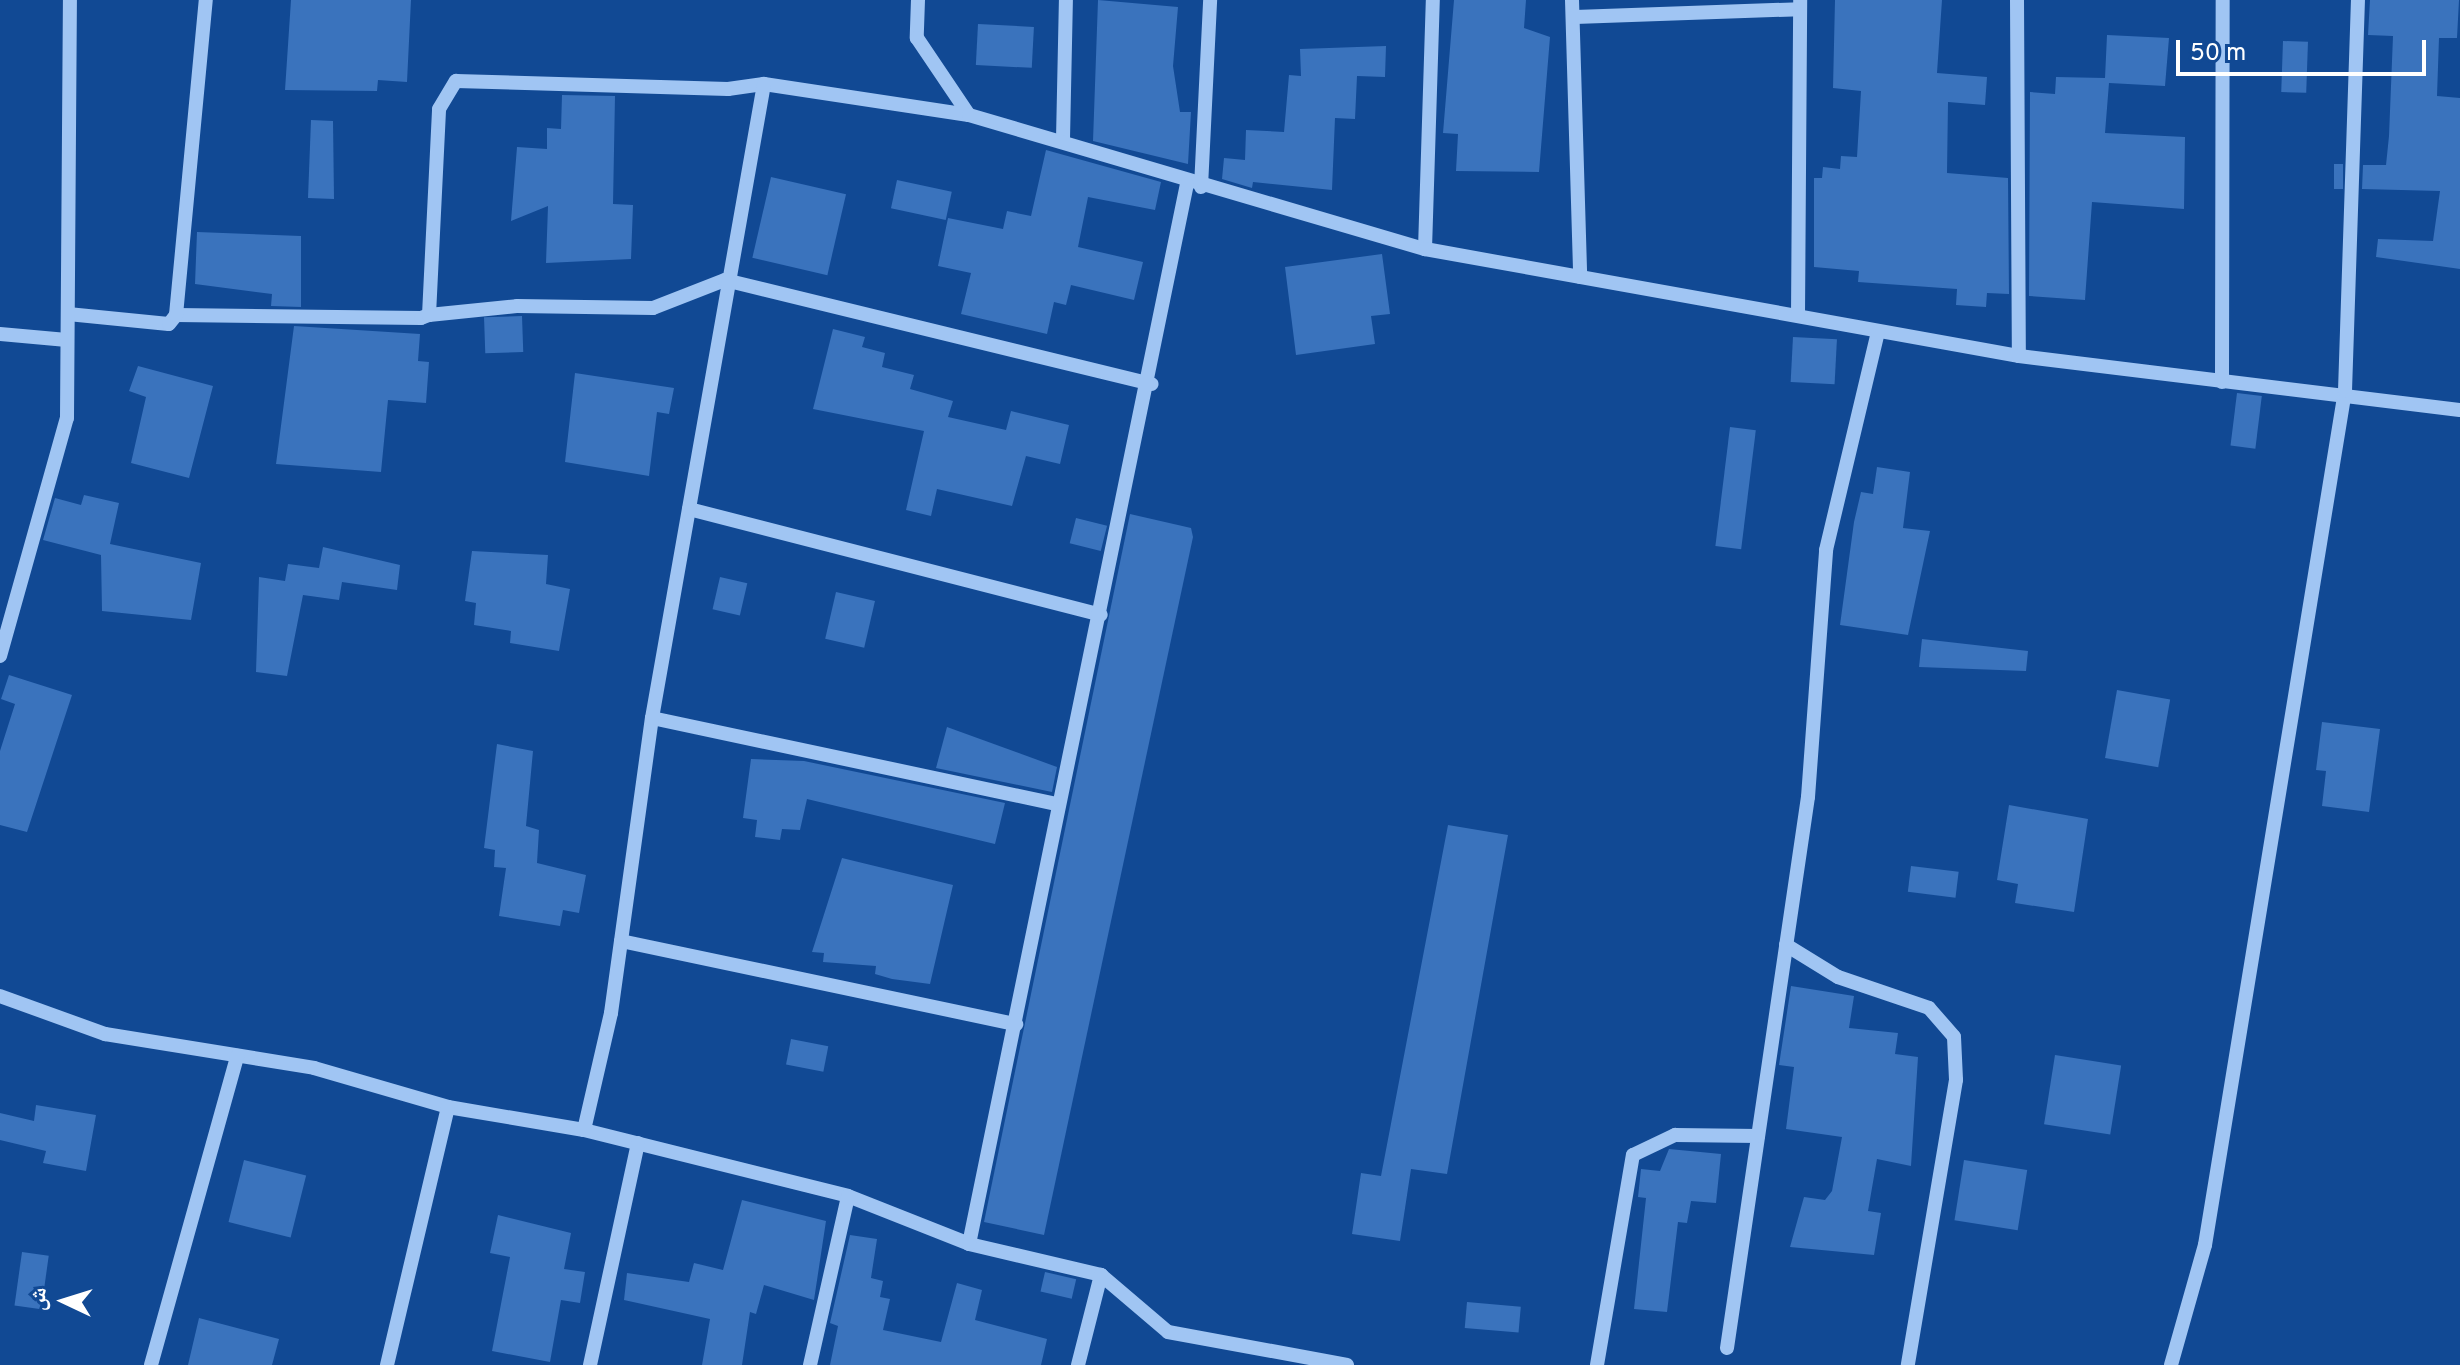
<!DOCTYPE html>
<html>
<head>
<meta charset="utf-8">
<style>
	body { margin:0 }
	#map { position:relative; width:2460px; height:1365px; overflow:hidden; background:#114994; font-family:Overpass,"Noto Naskh Arabic",sans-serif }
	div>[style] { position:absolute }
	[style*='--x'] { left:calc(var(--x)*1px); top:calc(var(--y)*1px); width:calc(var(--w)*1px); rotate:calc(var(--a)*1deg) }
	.building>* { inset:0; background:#3a73bd; transform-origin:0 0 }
	.minor>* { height:14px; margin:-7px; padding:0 7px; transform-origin:7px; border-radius:7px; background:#a0c5f3 }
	span { translate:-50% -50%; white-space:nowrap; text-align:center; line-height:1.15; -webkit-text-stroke:6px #114994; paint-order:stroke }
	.north { position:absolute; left:24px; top:1261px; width:80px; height:80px; -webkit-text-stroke:6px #114994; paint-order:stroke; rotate:274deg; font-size:22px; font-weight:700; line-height:32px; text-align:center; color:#fff }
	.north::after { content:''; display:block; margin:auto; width:28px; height:36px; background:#fff; clip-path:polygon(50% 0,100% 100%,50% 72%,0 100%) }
	.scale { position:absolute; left:2176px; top:40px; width:250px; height:36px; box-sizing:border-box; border:4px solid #fff; border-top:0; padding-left:10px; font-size:24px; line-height:28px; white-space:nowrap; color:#fff; -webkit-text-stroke:6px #114994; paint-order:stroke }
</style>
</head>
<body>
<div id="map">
	<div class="building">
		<i style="clip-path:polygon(291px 0,411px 0,407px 82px,378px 80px,377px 91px,285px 90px)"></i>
		<i style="clip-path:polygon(1098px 0,1178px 7px,1173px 66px,1180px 112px,1191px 112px,1188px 164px,1093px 141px)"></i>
		<i style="clip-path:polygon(1454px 0,1526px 0,1524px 28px,1550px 37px,1539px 172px,1456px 171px,1458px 134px,1443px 133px)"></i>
		<i style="clip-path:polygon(1835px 0,1942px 0,1937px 73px,1987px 77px,1985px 105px,1948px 102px,1947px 173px,2008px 178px,2009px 294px,1987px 293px,1986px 307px,1956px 305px,1957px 289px,1858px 282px,1859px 271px,1814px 267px,1814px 178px,1822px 178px,1823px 167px,1840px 169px,1841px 156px,1857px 157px,1861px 91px,1833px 88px)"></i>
		<i style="clip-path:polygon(2370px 0,2459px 0,2457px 38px,2439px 38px,2437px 96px,2460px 98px,2460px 269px,2376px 257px,2378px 239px,2433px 241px,2440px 191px,2362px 189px,2363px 165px,2386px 165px,2389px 136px,2393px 36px,2368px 35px)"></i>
		<i style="left:978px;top:24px;width:56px;height:41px;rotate:3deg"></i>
		<i style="clip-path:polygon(2107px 35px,2169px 38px,2165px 86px,2109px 83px,2105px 133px,2185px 137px,2184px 209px,2092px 202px,2085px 300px,2029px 296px,2030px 92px,2055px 94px,2056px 77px,2105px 78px)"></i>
		<i style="left:2283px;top:41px;width:25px;height:51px;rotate:2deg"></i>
		<i style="clip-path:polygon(1386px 46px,1385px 77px,1357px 76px,1355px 119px,1335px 118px,1332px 190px,1253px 182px,1252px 188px,1222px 179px,1224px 158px,1245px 160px,1246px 130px,1284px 132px,1289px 75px,1301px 76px,1300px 49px)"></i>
		<i style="clip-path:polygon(562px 95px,615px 96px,613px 204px,633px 205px,631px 259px,546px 263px,548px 206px,511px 221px,517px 147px,547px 149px,547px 128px,561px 129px)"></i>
		<i style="clip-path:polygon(311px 120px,333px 121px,334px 199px,308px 198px)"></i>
		<i style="clip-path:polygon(1046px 150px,1161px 182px,1155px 210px,1088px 197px,1078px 247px,1143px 262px,1134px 300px,1071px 285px,1066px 305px,1054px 302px,1047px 334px,961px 314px,971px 273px,938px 266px,948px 218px,1003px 229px,1007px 211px,1031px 216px)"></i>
		<i style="left:2334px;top:164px;width:9px;height:25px"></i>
		<i style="left:771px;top:177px;width:77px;height:83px;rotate:13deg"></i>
		<i style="left:897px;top:180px;width:56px;height:29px;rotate:12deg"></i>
		<i style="clip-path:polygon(197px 232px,301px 236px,301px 307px,271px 306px,272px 294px,195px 284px)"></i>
		<i style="clip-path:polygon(1382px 254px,1390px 314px,1371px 316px,1375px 344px,1296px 355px,1285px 267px)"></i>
		<i style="left:522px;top:316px;width:36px;height:38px;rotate:88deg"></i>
		<i style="clip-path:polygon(294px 326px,420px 334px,418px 361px,429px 362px,426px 403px,388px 400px,381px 472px,276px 464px)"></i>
		<i style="clip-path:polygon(833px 329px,865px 337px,862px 347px,885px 353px,882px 367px,914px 375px,910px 389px,953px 401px,948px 417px,1006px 430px,1011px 411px,1069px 425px,1060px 464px,1026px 456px,1012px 506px,937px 489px,931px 516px,906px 510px,924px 431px,813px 409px)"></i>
		<i style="left:1793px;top:337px;width:44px;height:45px;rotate:3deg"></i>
		<i style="clip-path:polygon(138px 366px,213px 386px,189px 478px,131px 463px,146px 397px,129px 391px)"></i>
		<i style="clip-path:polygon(575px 373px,674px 388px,669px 414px,657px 412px,649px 476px,565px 462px)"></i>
		<i style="left:2237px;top:393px;width:25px;height:53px;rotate:7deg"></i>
		<i style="left:1730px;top:427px;width:26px;height:120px;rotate:7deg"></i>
		<i style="clip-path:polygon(1877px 467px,1910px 472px,1903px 528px,1930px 531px,1908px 635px,1840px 625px,1854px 522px,1861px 492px,1873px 494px)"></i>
		<i style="clip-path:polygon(84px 495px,119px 503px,110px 544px,201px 563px,191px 620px,102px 611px,101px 555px,43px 540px,55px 498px,81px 505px)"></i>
		<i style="clip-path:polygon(1130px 514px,1191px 528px,1193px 537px,1044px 1235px,984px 1222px)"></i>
		<i style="left:1076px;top:518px;width:32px;height:26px;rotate:14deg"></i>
		<i style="clip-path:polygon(323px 547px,400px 565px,397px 590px,342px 582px,339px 600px,303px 595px,287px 676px,256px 672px,259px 577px,285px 581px,288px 564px,319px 568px)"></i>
		<i style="clip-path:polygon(472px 551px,548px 555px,546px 584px,570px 589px,559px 651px,510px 643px,511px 631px,474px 625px,476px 603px,465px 601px)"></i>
		<i style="left:720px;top:577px;width:28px;height:33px;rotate:13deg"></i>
		<i style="left:836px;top:592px;width:40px;height:48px;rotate:13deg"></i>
		<i style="clip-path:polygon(1922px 639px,2028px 651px,2026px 671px,1919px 667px)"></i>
		<i style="clip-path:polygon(9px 675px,72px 695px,27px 832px,0 825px,0 751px,15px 704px,1px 699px)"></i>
		<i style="left:2117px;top:690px;width:54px;height:69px;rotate:10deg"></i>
		<i style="clip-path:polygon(2322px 722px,2380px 729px,2369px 812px,2322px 806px,2326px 771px,2316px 770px)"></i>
		<i style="clip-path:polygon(947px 727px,1057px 767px,1052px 792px,936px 768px)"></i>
		<i style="clip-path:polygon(497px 744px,533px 751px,526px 826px,539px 830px,537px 863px,586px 875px,579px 913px,563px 910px,560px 926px,499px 916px,506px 868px,494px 867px,495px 850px,484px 848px)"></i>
		<i style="clip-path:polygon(751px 759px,804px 761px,1005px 803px,995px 844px,807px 799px,800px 830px,782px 829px,780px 840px,755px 837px,757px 820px,743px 818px)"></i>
		<i style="clip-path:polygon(2009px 805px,2088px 819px,2074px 912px,2015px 903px,2018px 884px,1997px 880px)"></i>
		<i style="clip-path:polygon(1448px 825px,1508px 835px,1447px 1174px,1411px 1169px,1400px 1241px,1352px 1234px,1361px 1173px,1381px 1176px)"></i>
		<i style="clip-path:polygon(842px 858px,953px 885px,930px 984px,892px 979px,875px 974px,876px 966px,823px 962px,824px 953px,812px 952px)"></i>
		<i style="left:1911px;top:866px;width:48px;height:26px;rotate:7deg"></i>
		<i style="clip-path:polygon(1791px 986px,1854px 996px,1849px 1028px,1898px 1033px,1895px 1054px,1918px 1057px,1911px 1166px,1877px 1159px,1868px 1211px,1881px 1213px,1874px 1255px,1790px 1247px,1804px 1197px,1825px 1200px,1832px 1191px,1842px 1137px,1786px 1129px,1794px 1067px,1779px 1065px)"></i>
		<i style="left:791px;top:1039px;width:38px;height:26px;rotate:11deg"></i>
		<i style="left:2055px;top:1055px;width:67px;height:70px;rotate:9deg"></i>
		<i style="clip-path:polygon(36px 1105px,96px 1115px,86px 1171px,43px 1163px,46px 1151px,0 1140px,0 1113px,34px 1121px)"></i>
		<i style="clip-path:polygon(1669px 1149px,1721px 1154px,1716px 1203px,1691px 1201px,1687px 1223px,1678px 1222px,1667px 1312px,1634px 1309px,1646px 1198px,1638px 1197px,1641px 1169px,1660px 1171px)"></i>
		<i style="left:244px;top:1160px;width:64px;height:64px;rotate:14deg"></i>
		<i style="left:1964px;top:1160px;width:64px;height:61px;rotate:9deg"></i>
		<i style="clip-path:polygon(742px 1200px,826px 1221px,814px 1300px,764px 1285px,756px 1314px,750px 1312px,742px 1365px,702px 1365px,710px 1319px,624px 1300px,627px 1273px,689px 1282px,694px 1263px,723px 1270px)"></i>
		<i style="clip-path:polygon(498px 1215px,571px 1233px,564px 1269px,585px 1272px,580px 1303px,561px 1300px,550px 1362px,492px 1351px,510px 1257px,490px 1253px)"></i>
		<i style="clip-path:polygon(850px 1235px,877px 1239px,871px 1278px,883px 1281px,880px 1297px,890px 1299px,883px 1330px,941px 1342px,957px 1283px,982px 1290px,975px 1320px,1047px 1339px,1041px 1365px,830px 1365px,838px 1326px,830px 1323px)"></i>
		<i style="left:22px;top:1252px;width:27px;height:54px;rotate:8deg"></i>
		<i style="left:1045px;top:1272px;width:32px;height:20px;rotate:13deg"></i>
		<i style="left:1467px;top:1302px;width:54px;height:26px;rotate:5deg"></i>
		<i style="clip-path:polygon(199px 1318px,279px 1339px,272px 1365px,188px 1365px)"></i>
	</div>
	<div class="minor">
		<i style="--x:918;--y:0;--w:38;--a:92"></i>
		<i style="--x:917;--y:38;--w:93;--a:56"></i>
		<i style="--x:1572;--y:0;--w:277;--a:88.3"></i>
		<i style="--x:2017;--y:0;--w:356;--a:89.7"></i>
		<i style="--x:1575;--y:17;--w:225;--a:-2"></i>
		<i style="--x:1063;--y:139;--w:139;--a:-88.8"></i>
		<i style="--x:1201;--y:187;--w:187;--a:-87.2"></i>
		<i style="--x:1425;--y:249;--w:249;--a:-88.2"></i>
		<i style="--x:68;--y:314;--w:101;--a:5.7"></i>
		<i style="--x:169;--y:324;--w:11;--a:-52"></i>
		<i style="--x:176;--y:315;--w:245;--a:0.7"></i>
		<i style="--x:421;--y:318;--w:9;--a:-21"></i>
		<i style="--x:429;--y:315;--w:206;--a:-87.2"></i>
		<i style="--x:439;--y:109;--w:33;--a:-59"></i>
		<i style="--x:456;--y:81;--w:272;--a:1.7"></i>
		<i style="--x:728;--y:89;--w:36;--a:-8"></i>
		<i style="--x:764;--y:84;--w:207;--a:8.6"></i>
		<i style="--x:969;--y:115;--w:475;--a:16.4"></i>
		<i style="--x:1425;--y:249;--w:604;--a:10.21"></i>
		<i style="--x:2019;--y:356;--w:444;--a:7"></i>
		<i style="--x:176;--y:315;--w:316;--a:-84.6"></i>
		<i style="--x:429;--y:315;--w:88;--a:-5.8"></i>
		<i style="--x:517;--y:306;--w:136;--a:0.8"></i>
		<i style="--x:653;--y:308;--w:77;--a:-21.3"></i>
		<i style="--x:725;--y:280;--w:439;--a:13.7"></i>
		<i style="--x:1798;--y:315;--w:315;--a:-89.6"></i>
		<i style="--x:0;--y:334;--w:67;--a:5.1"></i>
		<i style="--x:2222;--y:382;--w:382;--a:-89.9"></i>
		<i style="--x:689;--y:509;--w:425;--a:14.4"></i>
		<i style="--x:0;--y:656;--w:247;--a:-74.3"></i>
		<i style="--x:67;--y:418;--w:418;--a:-89.6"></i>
		<i style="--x:652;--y:718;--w:414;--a:12"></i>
		<i style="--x:621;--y:941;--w:404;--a:11.9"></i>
		<i style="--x:1786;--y:945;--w:61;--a:31.6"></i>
		<i style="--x:1838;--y:977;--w:96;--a:18.8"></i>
		<i style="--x:1929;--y:1008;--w:38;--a:49"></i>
		<i style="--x:1954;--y:1037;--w:43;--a:87.3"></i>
		<i style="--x:1956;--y:1080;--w:289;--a:99.6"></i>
		<i style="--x:0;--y:996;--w:112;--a:19.9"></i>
		<i style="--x:105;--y:1034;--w:212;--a:9.2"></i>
		<i style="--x:314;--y:1068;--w:140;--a:16.2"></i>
		<i style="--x:448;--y:1107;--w:138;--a:9.6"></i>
		<i style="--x:584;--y:1130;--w:272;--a:14"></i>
		<i style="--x:848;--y:1196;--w:130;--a:21.6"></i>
		<i style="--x:969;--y:1244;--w:136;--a:13.2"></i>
		<i style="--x:1101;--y:1275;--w:88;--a:40.4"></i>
		<i style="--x:1168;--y:1332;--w:182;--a:10.4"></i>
		<i style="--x:584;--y:1130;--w:120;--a:-77"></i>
		<i style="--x:611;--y:1013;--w:298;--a:-82.1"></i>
		<i style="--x:652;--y:718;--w:644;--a:-79.98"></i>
		<i style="--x:969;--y:1244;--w:1082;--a:-78.38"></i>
		<i style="--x:1727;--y:1348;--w:557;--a:-81.64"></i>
		<i style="--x:1808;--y:797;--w:248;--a:-85.8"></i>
		<i style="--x:1826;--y:550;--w:224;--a:-76.6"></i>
		<i style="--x:151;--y:1365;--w:321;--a:-74.4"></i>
		<i style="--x:387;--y:1365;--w:265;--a:-76.7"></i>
		<i style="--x:590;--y:1365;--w:227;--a:-77.8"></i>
		<i style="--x:810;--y:1365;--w:173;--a:-77.3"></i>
		<i style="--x:1078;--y:1365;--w:93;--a:-75.7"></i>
		<i style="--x:1597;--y:1365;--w:213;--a:-80.3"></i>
		<i style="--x:1633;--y:1155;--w:47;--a:-25.5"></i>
		<i style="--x:1675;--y:1135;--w:83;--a:0.7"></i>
		<i style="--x:2171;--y:1365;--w:125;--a:-74.2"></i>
		<i style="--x:2205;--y:1245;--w:865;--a:-80.69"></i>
		<i style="--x:2345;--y:391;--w:391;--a:-88.1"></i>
	</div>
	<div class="north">ش</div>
	<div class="scale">50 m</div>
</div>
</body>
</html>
